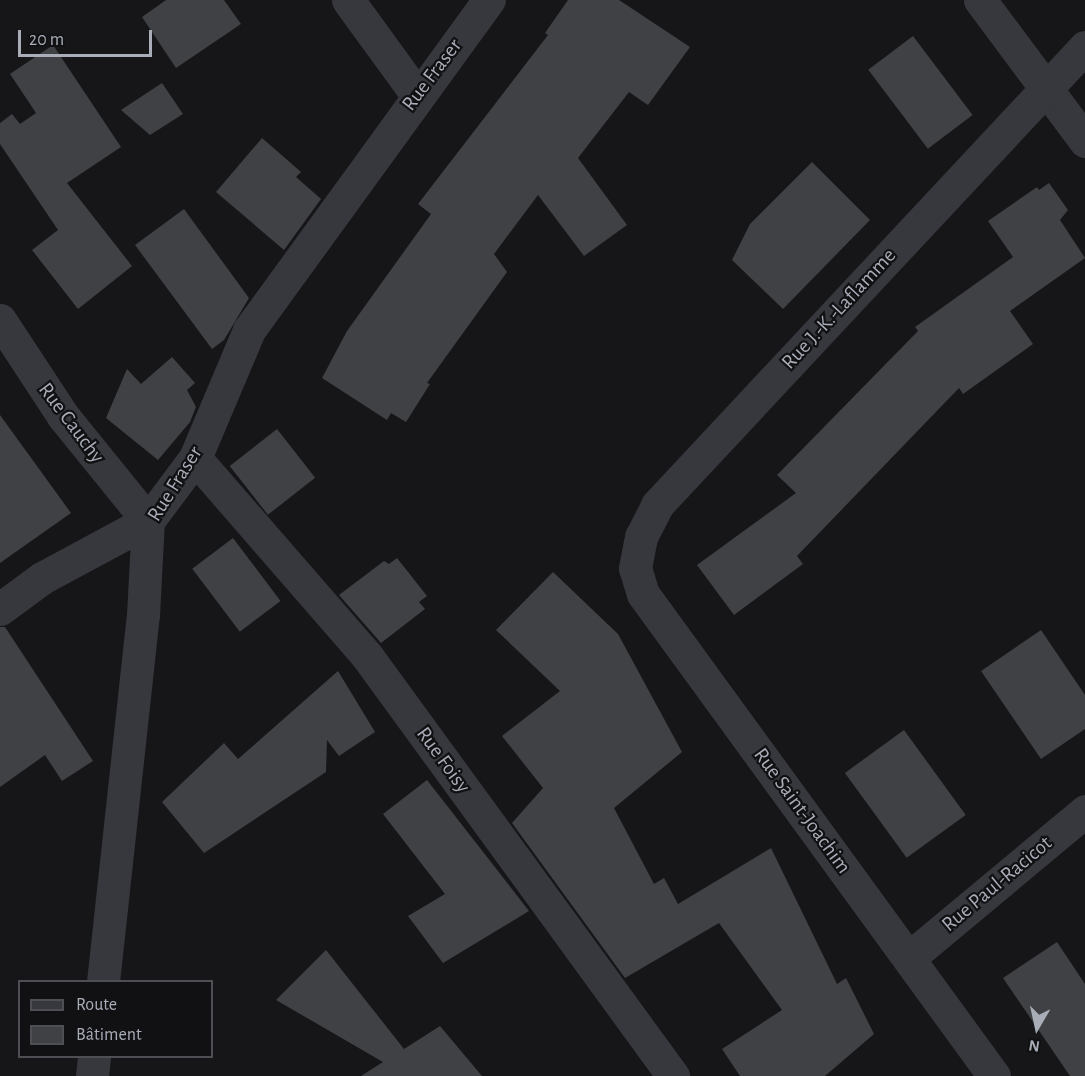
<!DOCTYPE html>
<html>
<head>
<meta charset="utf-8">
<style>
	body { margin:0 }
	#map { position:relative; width:1085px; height:1076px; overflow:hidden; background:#161618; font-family:"Alegreya Sans",sans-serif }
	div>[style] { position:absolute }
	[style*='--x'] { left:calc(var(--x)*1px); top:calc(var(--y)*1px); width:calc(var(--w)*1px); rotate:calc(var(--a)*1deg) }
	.building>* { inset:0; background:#404145; transform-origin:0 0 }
	.minor>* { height:33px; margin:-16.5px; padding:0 16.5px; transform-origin:16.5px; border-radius:16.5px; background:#37383d }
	span { translate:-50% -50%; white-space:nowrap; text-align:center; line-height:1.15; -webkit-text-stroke:4.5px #111113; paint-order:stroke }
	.street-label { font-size:21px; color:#a8adb8 }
	.legend { position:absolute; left:18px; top:980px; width:195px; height:78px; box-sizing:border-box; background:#111113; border:2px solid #4d4f55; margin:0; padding:8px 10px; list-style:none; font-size:18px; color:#a8adb8 }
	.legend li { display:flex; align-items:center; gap:12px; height:30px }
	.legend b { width:30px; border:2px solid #4d4f55 }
	.north { position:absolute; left:1007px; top:998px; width:60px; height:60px; -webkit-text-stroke:4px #111113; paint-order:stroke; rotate:189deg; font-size:16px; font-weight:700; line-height:24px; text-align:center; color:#a8adb8 }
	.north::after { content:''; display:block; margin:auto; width:21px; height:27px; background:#a8adb8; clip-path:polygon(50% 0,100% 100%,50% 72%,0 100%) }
	.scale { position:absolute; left:18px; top:30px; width:134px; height:27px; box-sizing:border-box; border:3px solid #a8adb8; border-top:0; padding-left:8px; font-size:18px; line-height:21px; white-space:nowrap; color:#a8adb8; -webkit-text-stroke:4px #111113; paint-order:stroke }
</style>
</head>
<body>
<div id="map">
	<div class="building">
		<i style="clip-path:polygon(166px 0,224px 0,241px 24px,176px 68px,142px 17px)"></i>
		<i style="clip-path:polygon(568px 0,619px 0,690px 47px,648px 105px,629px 92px,578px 158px,627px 225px,584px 256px,538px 195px,494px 254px,507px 272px,427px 383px,430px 384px,406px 422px,391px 413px,387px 420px,322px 378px,347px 331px,431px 214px,418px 204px,548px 35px,545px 33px)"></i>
		<i style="left:913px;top:36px;width:99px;height:56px;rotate:53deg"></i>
		<i style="clip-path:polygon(53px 45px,121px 147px,67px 183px,132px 266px,78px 309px,32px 250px,58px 230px,0 144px,0 123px,12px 114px,20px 124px,36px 113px,10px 74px)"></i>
		<i style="clip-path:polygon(162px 83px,183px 114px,150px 135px,121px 110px)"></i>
		<i style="clip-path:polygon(262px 138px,301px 172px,296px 177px,321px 199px,284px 250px,216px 192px)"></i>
		<i style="clip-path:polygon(812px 162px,870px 220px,783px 309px,732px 260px,750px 224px)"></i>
		<i style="clip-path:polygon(1049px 183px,1068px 210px,1060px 220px,1085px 258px,1010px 311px,1033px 344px,963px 394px,959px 388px,797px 556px,803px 564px,734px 615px,697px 565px,796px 493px,777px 475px,918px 331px,915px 327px,1013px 257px,988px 221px,1037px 187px,1039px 190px)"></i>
		<i style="clip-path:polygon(184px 209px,249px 298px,224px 340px,212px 349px,135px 245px)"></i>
		<i style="clip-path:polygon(172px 357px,195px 383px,187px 390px,196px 407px,190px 422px,158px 460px,106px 418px,127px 369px,141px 384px)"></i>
		<i style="clip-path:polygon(0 415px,71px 513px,0 563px)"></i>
		<i style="left:277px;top:429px;width:62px;height:60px;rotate:52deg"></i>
		<i style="left:233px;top:538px;width:79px;height:51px;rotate:53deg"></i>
		<i style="clip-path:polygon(397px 558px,427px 596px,419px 602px,425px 609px,381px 643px,339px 595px,384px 561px,389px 564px)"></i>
		<i style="clip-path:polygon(553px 572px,618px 634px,682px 752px,614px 808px,654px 884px,664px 878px,678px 904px,771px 848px,837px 984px,846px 978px,874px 1034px,825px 1076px,740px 1076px,722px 1049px,782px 1010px,719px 923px,625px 978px,512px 823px,543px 788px,502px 736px,560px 691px,496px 630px)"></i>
		<i style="clip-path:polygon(0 627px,5px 627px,93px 761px,62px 781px,45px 755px,0 787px)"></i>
		<i style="clip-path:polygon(1041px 630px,1085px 695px,1085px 729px,1041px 759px,981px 671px)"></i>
		<i style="clip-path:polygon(338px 671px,375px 732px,339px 756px,327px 740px,326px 772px,204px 853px,162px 802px,224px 743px,238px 759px)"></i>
		<i style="left:904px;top:730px;width:105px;height:73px;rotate:54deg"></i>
		<i style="clip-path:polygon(427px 780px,529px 911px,443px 963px,408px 916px,445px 894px,383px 814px)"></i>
		<i style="clip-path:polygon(1057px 942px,1085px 984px,1085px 1076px,1070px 1076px,1003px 978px)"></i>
		<i style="clip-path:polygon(326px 950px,404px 1049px,440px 1026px,482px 1076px,361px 1076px,383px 1062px,276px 1000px)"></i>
	</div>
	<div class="minor">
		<i style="--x:348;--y:0;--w:117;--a:54"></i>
		<i style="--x:980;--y:0;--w:176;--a:53.3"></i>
		<i style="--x:0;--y:320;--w:115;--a:56.7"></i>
		<i style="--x:63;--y:416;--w:135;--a:51"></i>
		<i style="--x:195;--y:458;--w:262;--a:49"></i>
		<i style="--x:367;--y:656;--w:520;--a:53.92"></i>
		<i style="--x:0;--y:609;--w:52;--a:-36.4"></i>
		<i style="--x:42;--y:578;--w:120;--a:-28.3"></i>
		<i style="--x:910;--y:957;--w:228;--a:-39.8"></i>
		<i style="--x:103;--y:982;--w:369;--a:-83.8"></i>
		<i style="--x:143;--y:615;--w:94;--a:-87"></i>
		<i style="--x:148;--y:521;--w:79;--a:-53.3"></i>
		<i style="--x:195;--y:458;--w:139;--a:-67.1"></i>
		<i style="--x:249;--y:330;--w:408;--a:-54"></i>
		<i style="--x:92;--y:1076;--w:20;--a:-84"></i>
		<i style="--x:994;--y:1076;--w:596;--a:-126.06"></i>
		<i style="--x:643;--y:594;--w:27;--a:-107"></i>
		<i style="--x:635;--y:568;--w:32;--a:-79"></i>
		<i style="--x:641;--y:537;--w:36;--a:-63"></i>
		<i style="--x:657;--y:505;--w:627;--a:-46.94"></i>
	</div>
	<div class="street-label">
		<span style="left:432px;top:75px;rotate:-53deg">Rue Fraser</span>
		<span style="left:839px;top:309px;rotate:-47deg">Rue J.-K.-Laflamme</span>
		<span style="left:71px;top:423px;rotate:53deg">Rue Cauchy</span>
		<span style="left:175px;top:484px;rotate:-58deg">Rue Fraser</span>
		<span style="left:443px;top:760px;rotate:54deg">Rue Foisy</span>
		<span style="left:802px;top:811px;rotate:54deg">Rue Saint-Joachim</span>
		<span style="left:997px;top:884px;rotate:-40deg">Rue Paul-Racicot</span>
	</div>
	<ul class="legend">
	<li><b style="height:8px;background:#37383d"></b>Route</li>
	<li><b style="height:16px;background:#404145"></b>Bâtiment</li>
	</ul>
	<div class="north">N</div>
	<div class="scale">20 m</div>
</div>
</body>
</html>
